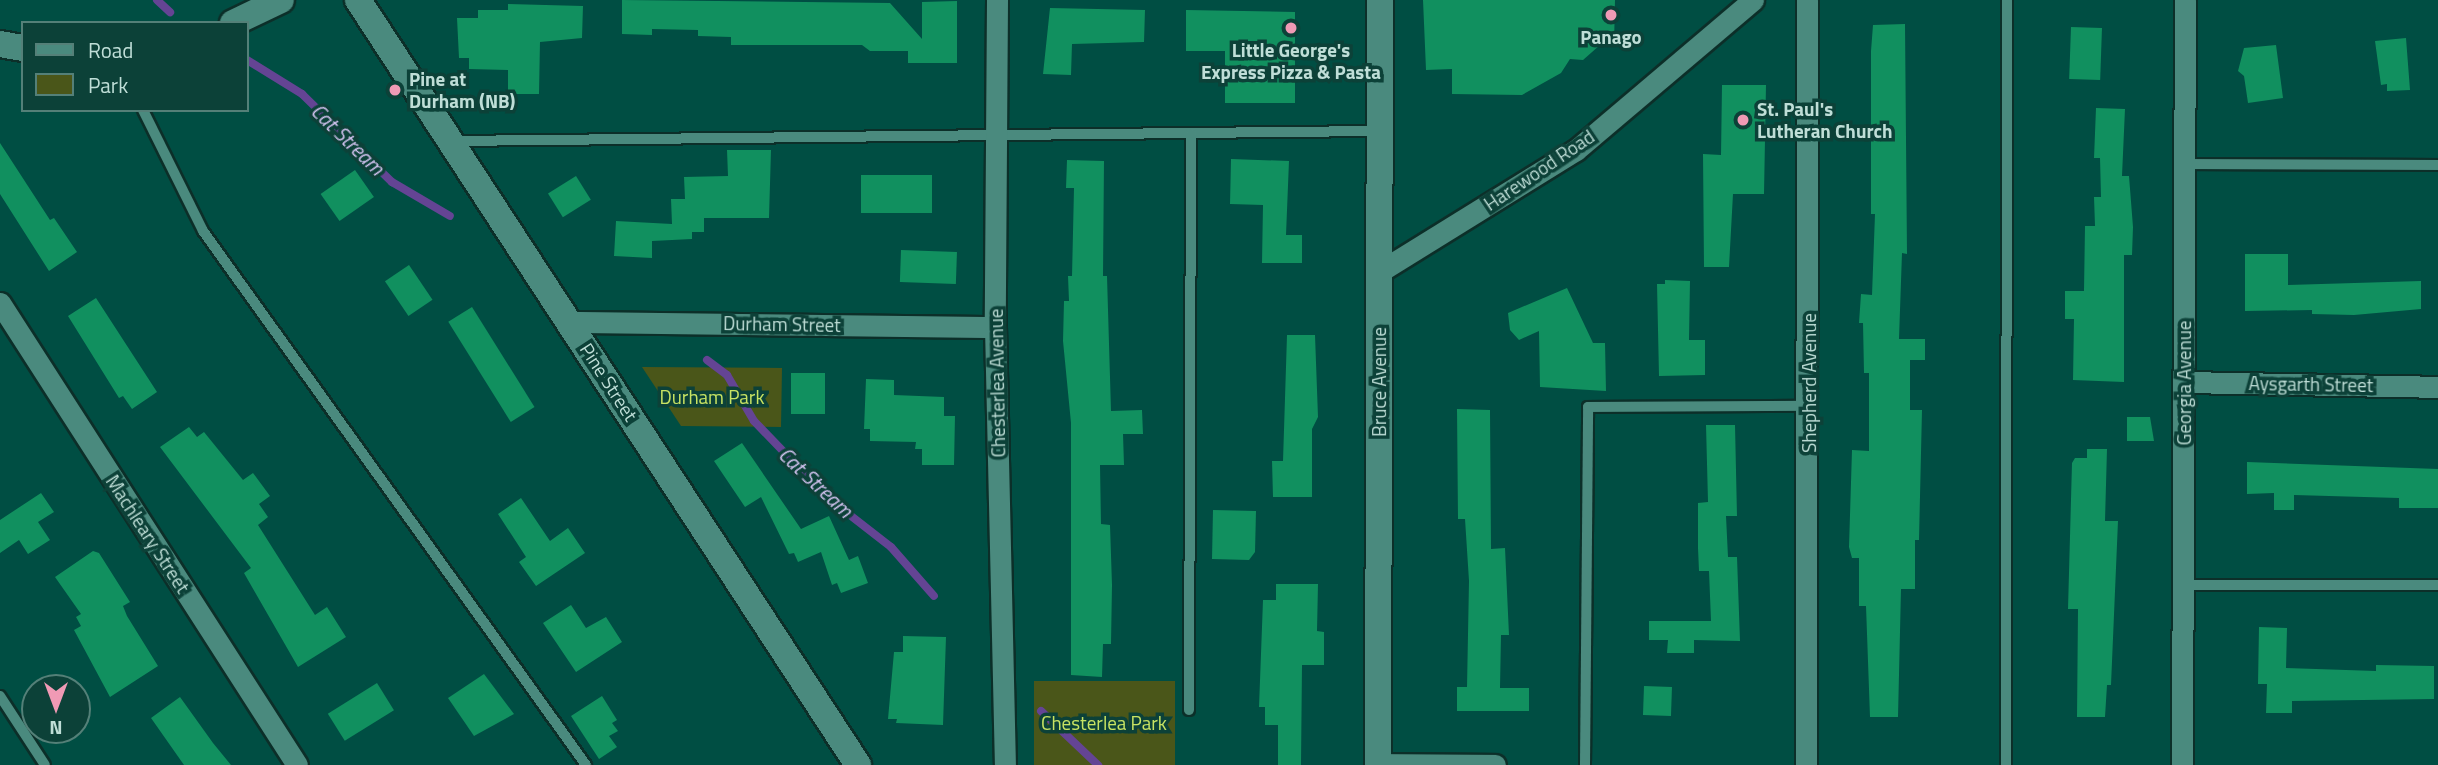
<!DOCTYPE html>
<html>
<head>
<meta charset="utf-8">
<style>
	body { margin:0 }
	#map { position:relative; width:2438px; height:765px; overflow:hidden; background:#004e43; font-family:"Titillium Web",sans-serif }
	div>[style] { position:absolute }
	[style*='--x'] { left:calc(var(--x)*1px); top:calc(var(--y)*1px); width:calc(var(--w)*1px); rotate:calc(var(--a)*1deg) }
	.green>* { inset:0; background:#4a5619; transform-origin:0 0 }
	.stream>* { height:8px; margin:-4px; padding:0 4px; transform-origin:4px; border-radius:4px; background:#644494 }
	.building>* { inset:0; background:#11905f; transform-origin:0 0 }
	.roads { filter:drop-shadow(2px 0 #0c2f29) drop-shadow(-2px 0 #0c2f29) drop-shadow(0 2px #0c2f29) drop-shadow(0 -2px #0c2f29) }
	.service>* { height:10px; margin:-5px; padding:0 5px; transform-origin:5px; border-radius:5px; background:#4a8a7e }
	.minor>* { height:21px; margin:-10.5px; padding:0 10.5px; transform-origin:10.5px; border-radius:10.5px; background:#4a8a7e }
	.tertiary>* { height:26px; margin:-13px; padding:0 13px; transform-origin:13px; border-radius:13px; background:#4a8a7e }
	.dots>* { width:19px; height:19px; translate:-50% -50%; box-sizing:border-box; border:4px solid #0c4138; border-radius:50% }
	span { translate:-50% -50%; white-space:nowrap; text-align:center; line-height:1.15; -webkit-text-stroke:7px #0c4138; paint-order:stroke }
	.poi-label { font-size:19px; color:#bfded7; font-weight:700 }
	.left { translate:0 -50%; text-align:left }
	.street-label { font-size:19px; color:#bfded7 }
	.park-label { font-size:19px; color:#c8e363 }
	.water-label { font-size:21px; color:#d1c2ee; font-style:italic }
	.legend { position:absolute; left:21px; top:21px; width:228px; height:91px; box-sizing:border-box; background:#0c4138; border:2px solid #548078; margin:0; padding:9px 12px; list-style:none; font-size:21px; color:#bfded7 }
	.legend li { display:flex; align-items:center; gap:14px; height:35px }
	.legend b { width:35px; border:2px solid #548078 }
	.north { position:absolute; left:21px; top:674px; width:70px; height:70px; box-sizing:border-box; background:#0c4138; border:2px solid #548078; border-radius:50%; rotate:180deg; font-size:19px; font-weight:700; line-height:28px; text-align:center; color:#bfded7 }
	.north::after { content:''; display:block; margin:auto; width:24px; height:32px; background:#f09ab5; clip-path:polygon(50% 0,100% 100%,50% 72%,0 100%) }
</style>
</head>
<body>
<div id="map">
	<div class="green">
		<i style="clip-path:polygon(642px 367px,782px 368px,781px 427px,681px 426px)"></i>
		<i style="left:1034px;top:681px;width:141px;height:84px"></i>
	</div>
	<div class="stream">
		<i style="--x:157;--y:0;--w:18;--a:43"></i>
		<i style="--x:247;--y:60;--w:65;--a:31.7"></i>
		<i style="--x:302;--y:94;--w:126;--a:44.4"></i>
		<i style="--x:392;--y:182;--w:67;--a:30.4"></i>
		<i style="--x:707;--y:360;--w:25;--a:37"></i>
		<i style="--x:727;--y:375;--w:53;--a:59.6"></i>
		<i style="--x:754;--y:421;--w:107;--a:46.1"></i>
		<i style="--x:828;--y:498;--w:80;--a:37.9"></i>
		<i style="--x:891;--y:547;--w:65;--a:48.7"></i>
		<i style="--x:1041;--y:711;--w:79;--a:43.5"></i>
	</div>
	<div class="building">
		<i style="clip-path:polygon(622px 0,890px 3px,922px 39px,922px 2px,957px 1px,957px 63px,908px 63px,908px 51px,870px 51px,862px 45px,731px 45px,731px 37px,698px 36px,698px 30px,652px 29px,652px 35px,622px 34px)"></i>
		<i style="clip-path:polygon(1423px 0,1615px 0,1614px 46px,1600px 45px,1583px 60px,1570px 59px,1561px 73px,1522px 95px,1452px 94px,1452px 69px,1426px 70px)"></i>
		<i style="clip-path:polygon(508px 4px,583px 6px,582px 38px,540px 42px,539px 94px,508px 94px,508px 70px,469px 69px,469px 58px,459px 58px,457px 18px,478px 18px,478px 10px,508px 10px)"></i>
		<i style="clip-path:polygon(1050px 8px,1145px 10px,1144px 42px,1072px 44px,1071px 75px,1043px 74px)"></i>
		<i style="clip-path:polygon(1186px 10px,1295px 12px,1295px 103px,1225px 103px,1225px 51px,1186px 51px)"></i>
		<i style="clip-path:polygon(1905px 24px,1907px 254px,1902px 253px,1899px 339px,1925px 339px,1925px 360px,1910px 360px,1910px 410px,1922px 410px,1919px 540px,1915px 540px,1915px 589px,1901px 589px,1898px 717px,1870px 717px,1866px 606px,1859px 606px,1859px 558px,1852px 558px,1849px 547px,1852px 450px,1869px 451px,1869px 373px,1864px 373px,1863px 323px,1859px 323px,1861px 294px,1872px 295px,1875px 214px,1871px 214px,1871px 51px,1873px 25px)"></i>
		<i style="left:2071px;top:27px;width:31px;height:52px;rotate:2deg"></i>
		<i style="clip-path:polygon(2406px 38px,2410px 90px,2387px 91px,2387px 84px,2381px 85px,2375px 41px)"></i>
		<i style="clip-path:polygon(2276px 45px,2283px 98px,2248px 103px,2244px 76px,2238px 71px,2244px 48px)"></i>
		<i style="clip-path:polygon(1722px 85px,1766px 85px,1764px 194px,1733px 194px,1729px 267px,1704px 267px,1703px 154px,1721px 155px)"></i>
		<i style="clip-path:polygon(2096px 108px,2125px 109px,2122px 176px,2129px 176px,2133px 227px,2132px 255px,2124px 255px,2124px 382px,2073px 380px,2074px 319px,2065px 319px,2065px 291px,2084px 291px,2085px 226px,2095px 226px,2094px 197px,2101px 197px,2100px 158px,2094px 158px)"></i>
		<i style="clip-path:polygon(0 143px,50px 220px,54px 218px,77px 252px,49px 271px,0 194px)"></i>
		<i style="clip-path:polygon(727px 150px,771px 150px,769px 218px,704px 218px,704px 232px,692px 232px,692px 239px,652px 241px,652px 258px,614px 256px,616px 221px,672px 224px,671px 199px,685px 199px,684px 177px,728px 176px)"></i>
		<i style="clip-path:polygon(1231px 159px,1289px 161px,1286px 235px,1302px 235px,1302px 263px,1262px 263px,1263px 205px,1230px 204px)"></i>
		<i style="clip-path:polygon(1067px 160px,1104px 161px,1103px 276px,1107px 276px,1111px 411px,1142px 410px,1143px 434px,1123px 434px,1124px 465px,1100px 465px,1101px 524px,1110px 525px,1112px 585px,1111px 644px,1103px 644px,1102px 677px,1071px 675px,1071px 423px,1063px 341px,1064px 301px,1069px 301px,1068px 276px,1072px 276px,1074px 188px,1066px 188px)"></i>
		<i style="left:355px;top:170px;width:33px;height:42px;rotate:55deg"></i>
		<i style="left:932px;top:175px;width:38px;height:71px;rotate:90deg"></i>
		<i style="left:576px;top:176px;width:28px;height:33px;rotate:58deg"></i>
		<i style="left:901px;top:250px;width:56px;height:32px;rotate:2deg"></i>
		<i style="clip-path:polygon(2245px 254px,2288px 254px,2288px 285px,2421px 281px,2421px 309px,2354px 315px,2312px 314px,2312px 310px,2245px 311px)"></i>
		<i style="left:409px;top:265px;width:42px;height:29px;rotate:56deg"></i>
		<i style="clip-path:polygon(1665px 280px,1690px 281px,1689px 340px,1705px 340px,1705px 375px,1659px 376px,1657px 284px,1665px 284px)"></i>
		<i style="clip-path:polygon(1567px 288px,1593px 343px,1605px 343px,1606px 391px,1540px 387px,1539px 331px,1519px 340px,1510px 330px,1508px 313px)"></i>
		<i style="clip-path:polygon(96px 298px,157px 392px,132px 409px,123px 396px,119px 398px,68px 316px)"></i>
		<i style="left:472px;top:307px;width:118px;height:28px;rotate:58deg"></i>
		<i style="clip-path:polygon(1287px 335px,1315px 335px,1318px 417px,1312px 429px,1312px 497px,1273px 497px,1272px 461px,1283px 461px)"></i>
		<i style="left:791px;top:373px;width:34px;height:41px"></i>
		<i style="clip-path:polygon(866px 379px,894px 380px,894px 395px,944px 397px,944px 416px,955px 416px,954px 465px,922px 465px,922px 449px,915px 449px,916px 442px,870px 441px,870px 429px,864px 429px)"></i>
		<i style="clip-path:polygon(1457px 409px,1490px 410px,1491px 549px,1505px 548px,1509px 635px,1501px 635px,1500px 688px,1529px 688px,1529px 711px,1457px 711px,1457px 687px,1467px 687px,1469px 581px,1465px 519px,1458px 519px)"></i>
		<i style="clip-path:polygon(2127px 417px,2150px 417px,2154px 441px,2127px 441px)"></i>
		<i style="clip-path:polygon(1706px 425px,1735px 425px,1737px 516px,1726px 516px,1728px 557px,1737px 557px,1740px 641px,1694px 640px,1694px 653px,1667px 653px,1668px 640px,1649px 640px,1649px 621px,1711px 621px,1709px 571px,1699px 571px,1698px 548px,1698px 503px,1708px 502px)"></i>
		<i style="clip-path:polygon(189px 427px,197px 437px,204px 432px,243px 480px,253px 473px,270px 496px,259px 504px,268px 517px,258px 525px,315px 615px,327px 607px,346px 637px,298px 667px,244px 573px,251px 568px,160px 447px)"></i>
		<i style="clip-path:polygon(742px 443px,801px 529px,829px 516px,849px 560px,858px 556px,868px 583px,841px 593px,837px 583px,832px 585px,821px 552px,798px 562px,794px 553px,789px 554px,761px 497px,745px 507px,714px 461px)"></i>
		<i style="clip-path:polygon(2087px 449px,2107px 449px,2105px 521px,2118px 521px,2111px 685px,2107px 685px,2105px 717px,2077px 717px,2078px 609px,2068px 609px,2072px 463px,2075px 458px,2087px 458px)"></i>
		<i style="clip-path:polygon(2247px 462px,2438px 469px,2438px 508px,2399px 508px,2399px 498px,2294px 495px,2294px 510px,2274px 510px,2274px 493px,2247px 494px)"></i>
		<i style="clip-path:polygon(41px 493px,54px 512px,38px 522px,50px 540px,28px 554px,19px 540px,0 553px,0 520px)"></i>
		<i style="clip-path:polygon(521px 498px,550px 541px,568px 528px,585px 553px,536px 586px,519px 562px,526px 557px,498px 514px)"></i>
		<i style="clip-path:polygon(1213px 510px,1256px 511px,1255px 552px,1249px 560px,1212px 559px)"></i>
		<i style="clip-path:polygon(93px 551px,99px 553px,130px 602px,123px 606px,127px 616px,158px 666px,110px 697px,74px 630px,81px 626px,76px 617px,81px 614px,55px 577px)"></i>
		<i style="clip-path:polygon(1276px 584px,1318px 584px,1317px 631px,1324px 632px,1324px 665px,1302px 665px,1301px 765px,1278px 765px,1278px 725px,1265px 725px,1265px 707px,1259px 707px,1263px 600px,1276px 600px)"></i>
		<i style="clip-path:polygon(571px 605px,586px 628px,606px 617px,622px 642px,576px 672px,543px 623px)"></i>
		<i style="clip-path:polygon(2259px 627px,2287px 628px,2286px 668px,2376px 671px,2376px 665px,2434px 666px,2434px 699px,2292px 701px,2292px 713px,2266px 713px,2267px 684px,2258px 684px)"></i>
		<i style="clip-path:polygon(903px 636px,946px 637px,943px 725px,896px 723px,897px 719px,888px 719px,894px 652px,903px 652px)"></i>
		<i style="clip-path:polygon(484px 674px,514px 714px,474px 736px,448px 698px)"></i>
		<i style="left:377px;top:683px;width:32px;height:58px;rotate:58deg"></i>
		<i style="left:1644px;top:686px;width:28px;height:29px;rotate:2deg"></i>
		<i style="clip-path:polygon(602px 696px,617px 720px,612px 723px,618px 731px,609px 736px,617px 747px,599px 759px,571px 716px)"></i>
		<i style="clip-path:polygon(180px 697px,213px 743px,231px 765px,184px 765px,151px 718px)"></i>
	</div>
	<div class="roads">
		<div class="service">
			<i style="--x:143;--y:110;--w:135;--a:63.6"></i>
			<i style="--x:203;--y:231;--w:657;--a:54.35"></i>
			<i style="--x:451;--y:141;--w:929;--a:-0.62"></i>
			<i style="--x:2184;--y:164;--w:254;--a:0.2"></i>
			<i style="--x:2183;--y:585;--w:255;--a:0"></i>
			<i style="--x:0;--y:696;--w:82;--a:56.9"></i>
			<i style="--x:1189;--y:710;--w:576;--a:-89.8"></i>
			<i style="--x:1585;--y:765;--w:358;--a:-89.5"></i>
			<i style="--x:1588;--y:407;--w:222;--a:-0.3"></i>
			<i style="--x:2006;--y:765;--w:765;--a:-89.93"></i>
		</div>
		<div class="minor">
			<i style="--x:997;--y:0;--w:327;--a:90.4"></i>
			<i style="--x:995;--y:327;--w:438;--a:88.7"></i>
			<i style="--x:1379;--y:272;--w:232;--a:-31.8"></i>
			<i style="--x:1576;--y:150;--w:232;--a:-40.3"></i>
			<i style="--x:0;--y:303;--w:549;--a:57.26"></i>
			<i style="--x:570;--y:322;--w:425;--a:0.7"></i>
			<i style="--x:2184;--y:382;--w:254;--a:1.1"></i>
			<i style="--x:1378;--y:764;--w:117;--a:0.5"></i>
			<i style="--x:1806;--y:765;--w:765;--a:-89.93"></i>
			<i style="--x:2182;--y:765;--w:765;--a:-89.78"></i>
		</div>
		<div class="tertiary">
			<i style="--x:358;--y:0;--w:914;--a:56.83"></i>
			<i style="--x:233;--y:23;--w:53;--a:-25.6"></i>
			<i style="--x:0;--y:44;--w:23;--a:10"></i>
			<i style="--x:1378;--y:765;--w:765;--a:-89.85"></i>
		</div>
	</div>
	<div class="dots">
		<i style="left:1611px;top:15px;background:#f09ab5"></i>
		<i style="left:1291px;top:28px;background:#f09ab5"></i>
		<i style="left:395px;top:90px;background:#f09ab5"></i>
		<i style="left:1743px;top:120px;background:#f09ab5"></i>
	</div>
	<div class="poi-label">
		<span style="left:1611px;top:37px">Panago</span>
		<span style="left:1291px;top:61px">Little George's<br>Express Pizza &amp; Pasta</span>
		<span class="left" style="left:409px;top:90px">Pine at<br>Durham (NB)</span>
		<span class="left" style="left:1757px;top:120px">St. Paul's<br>Lutheran Church</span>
	</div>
	<div class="street-label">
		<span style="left:1539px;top:170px;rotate:-34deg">Harewood Road</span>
		<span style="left:782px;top:324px;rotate:1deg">Durham Street</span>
		<span style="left:609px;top:382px;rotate:57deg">Pine Street</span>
		<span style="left:1379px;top:382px;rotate:-90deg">Bruce Avenue</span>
		<span style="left:997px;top:383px;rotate:-91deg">Chesterlea Avenue</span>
		<span style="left:1809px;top:383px;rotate:-90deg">Shepherd Avenue</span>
		<span style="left:2184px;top:383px;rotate:-90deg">Georgia Avenue</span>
		<span style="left:2311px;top:384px;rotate:1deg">Aysgarth Street</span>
		<span style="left:148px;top:534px;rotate:57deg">Machleary Street</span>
	</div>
	<div class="park-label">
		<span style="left:712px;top:397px">Durham Park</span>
		<span style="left:1104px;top:723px">Chesterlea Park</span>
	</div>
	<div class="water-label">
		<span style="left:348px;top:139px;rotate:44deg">Cat Stream</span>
		<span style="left:816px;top:482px;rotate:43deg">Cat Stream</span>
	</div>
	<ul class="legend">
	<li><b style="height:9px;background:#4a8a7e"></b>Road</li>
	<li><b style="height:19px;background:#4a5619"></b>Park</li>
	</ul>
	<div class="north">N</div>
</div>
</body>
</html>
